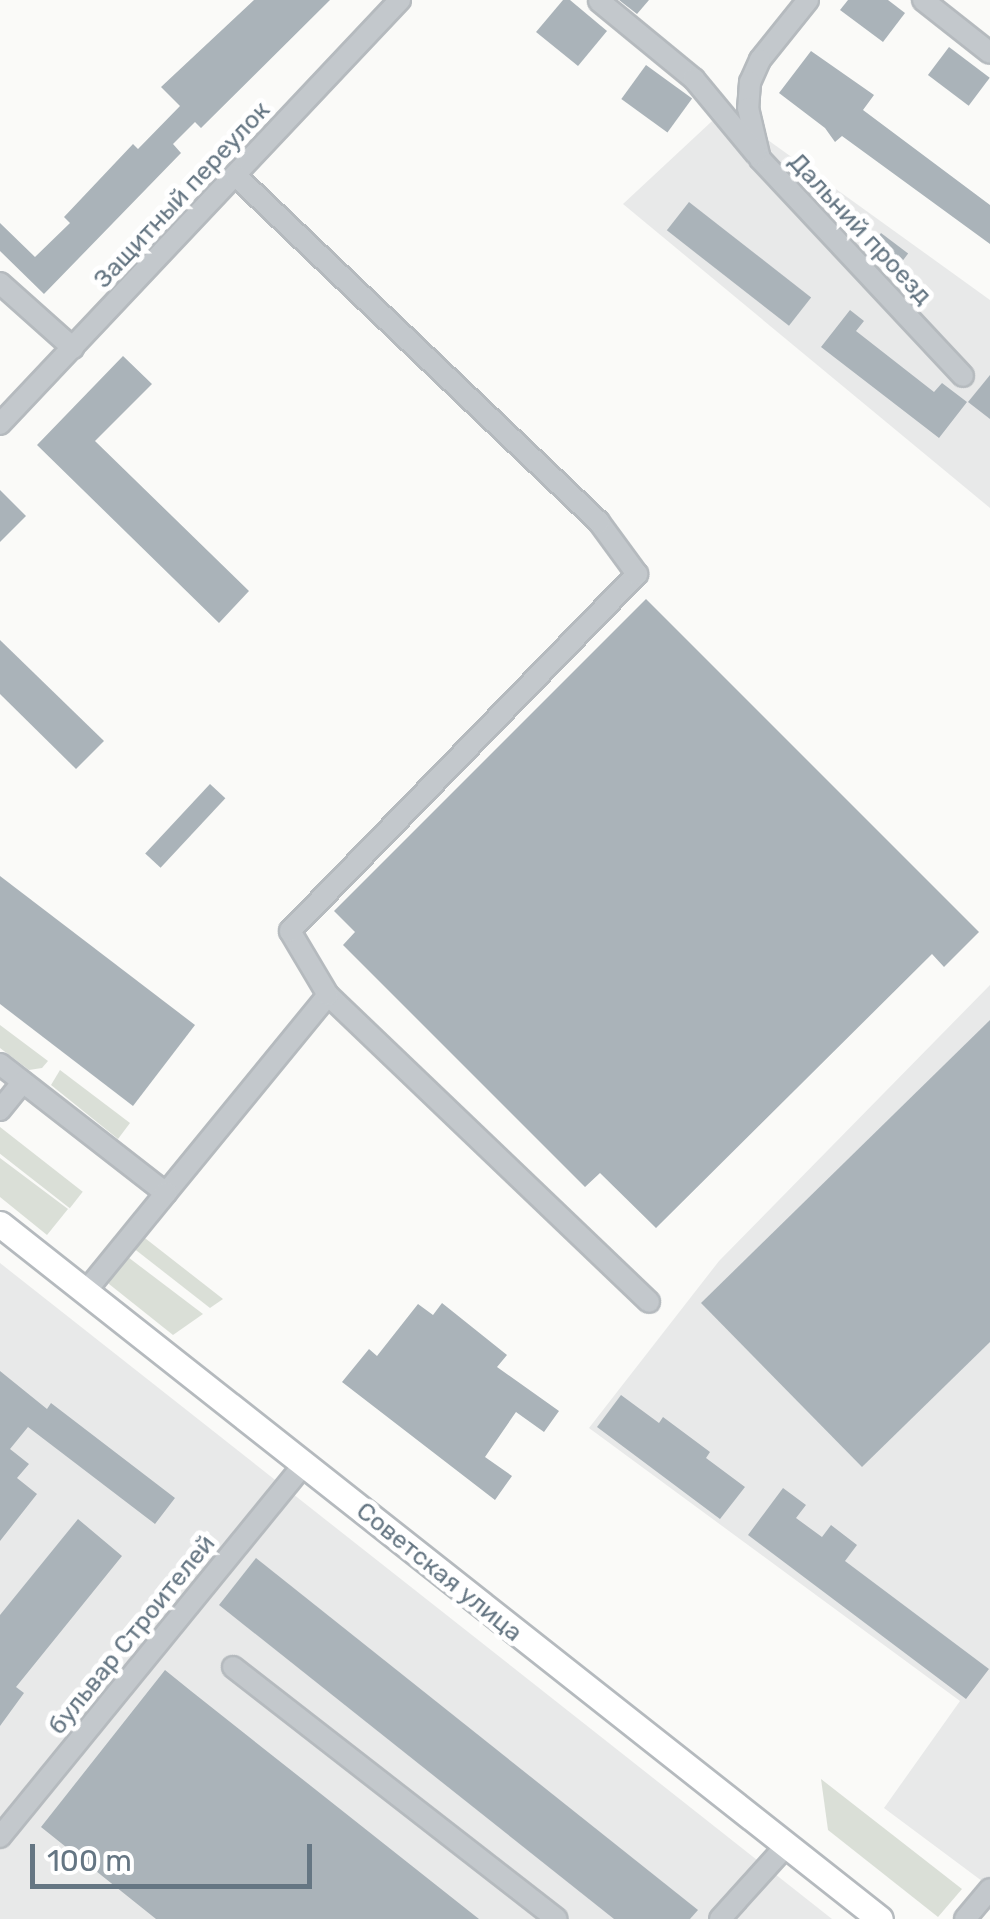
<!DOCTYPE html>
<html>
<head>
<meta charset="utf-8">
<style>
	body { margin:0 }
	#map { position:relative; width:990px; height:1919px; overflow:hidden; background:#fafaf8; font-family:Rubik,sans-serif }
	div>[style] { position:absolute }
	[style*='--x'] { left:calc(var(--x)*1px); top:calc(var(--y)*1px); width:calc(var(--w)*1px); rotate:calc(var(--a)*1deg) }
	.built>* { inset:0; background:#e8e9e9 }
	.green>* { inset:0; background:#dadfd7; transform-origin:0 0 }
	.building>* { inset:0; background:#aab3b9; transform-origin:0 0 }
	.roads { filter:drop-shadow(2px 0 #b5babe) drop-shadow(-2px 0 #b5babe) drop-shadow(0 2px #b5babe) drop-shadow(0 -2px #b5babe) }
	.minor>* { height:20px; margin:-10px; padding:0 10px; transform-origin:10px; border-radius:10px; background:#c3c8cc }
	.major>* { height:25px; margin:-12.5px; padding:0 12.5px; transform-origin:12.5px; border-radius:12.5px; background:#fff }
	span { translate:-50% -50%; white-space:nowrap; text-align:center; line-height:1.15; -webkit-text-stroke:10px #fff; paint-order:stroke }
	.street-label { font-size:25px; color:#657683 }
	.scale { position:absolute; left:30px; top:1844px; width:282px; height:45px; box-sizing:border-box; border:5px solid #657683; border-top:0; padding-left:12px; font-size:30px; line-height:35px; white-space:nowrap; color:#657683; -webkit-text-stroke:8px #fff; paint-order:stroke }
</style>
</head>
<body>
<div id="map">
	<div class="built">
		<i style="clip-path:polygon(725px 109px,990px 300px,990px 508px,623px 204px)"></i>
		<i style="clip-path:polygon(990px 985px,990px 1887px,884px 1808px,960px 1701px,589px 1428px,719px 1261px)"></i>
		<i style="clip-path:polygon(0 1263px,832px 1919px,0 1919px)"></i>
	</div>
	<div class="green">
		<i style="clip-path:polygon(0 1025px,48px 1061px,42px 1068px,29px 1070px,0 1048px)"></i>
		<i style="clip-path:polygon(60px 1070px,130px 1123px,118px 1139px,51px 1085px)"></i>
		<i style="left:0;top:1127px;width:105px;height:21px;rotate:38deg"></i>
		<i style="clip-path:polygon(0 1158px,68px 1209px,47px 1235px,0 1197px)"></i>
		<i style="clip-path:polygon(141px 1235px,223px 1299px,210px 1308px,123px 1240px)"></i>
		<i style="clip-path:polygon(116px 1248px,203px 1314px,173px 1335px,109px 1284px,106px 1277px)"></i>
		<i style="clip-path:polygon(821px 1779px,962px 1889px,938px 1917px,828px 1830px)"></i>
	</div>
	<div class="building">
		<i style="clip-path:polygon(254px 0,330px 0,201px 128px,195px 122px,173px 144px,181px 153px,44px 294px,0 251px,0 223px,35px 257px,70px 223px,64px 217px,133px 144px,138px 149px,180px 106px,161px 87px)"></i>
		<i style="clip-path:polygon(563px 0,570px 0,607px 31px,578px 66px,536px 32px)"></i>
		<i style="clip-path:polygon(619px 0,649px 0,637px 14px)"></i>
		<i style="clip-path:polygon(848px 0,888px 0,905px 13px,883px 42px,840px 10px)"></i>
		<i style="left:949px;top:47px;width:51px;height:35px;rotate:37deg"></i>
		<i style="clip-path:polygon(811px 51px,874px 95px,863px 110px,990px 205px,990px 244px,842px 136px,835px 142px,825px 128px,779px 93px)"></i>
		<i style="left:646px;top:65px;width:57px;height:42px;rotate:36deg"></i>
		<i style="left:689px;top:202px;width:155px;height:36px;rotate:38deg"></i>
		<i style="left:881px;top:233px;width:34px;height:19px;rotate:37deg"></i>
		<i style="clip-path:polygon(850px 310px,864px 321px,856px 331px,934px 392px,942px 383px,967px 402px,939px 438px,821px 347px)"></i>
		<i style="clip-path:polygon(123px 356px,152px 384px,95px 441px,249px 591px,219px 623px,37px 445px)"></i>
		<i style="clip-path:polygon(990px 375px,990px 419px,968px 402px)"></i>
		<i style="clip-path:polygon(0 490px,26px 516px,0 542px)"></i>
		<i style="clip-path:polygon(646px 599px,979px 932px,944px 967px,932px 954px,656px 1228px,600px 1173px,585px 1187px,343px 945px,355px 932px,334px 911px)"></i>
		<i style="clip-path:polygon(0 640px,104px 741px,76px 769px,0 694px)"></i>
		<i style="left:210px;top:784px;width:21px;height:95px;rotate:43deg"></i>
		<i style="clip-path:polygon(0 876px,195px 1025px,133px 1106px,0 1004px)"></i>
		<i style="clip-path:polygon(990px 1020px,990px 1342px,862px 1467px,701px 1303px)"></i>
		<i style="clip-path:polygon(442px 1303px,507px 1355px,497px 1367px,559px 1411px,544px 1432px,516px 1412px,485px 1457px,512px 1476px,495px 1500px,342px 1382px,369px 1349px,377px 1356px,418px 1304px,433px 1315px)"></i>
		<i style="clip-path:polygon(0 1371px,47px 1409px,51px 1403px,175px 1498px,155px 1524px,28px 1427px,10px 1449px,29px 1464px,17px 1478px,37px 1494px,0 1541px)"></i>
		<i style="clip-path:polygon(621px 1395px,659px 1423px,663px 1417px,710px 1452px,706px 1458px,745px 1487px,720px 1519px,597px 1427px)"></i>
		<i style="clip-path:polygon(783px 1488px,806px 1505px,796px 1518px,822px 1537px,831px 1525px,857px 1545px,845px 1561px,989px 1669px,966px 1699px,748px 1535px)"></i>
		<i style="clip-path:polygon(78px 1519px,122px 1556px,16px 1687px,24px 1693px,0 1726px,0 1615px)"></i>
		<i style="clip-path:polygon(256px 1558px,698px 1910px,690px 1919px,614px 1919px,219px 1605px)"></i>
		<i style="clip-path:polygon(165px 1670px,191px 1691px,479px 1919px,156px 1919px,41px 1827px)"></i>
	</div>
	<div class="roads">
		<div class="minor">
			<i style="--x:808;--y:0;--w:77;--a:128.7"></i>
			<i style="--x:760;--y:60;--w:24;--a:114"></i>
			<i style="--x:750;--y:82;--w:26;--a:94"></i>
			<i style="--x:748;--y:108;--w:52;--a:76.8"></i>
			<i style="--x:760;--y:159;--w:297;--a:46.9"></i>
			<i style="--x:923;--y:0;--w:85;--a:38.3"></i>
			<i style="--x:599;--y:1;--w:123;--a:39.4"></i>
			<i style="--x:694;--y:79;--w:97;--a:50.4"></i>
			<i style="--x:0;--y:283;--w:98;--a:41.7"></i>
			<i style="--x:0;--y:424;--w:583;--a:-46.67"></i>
			<i style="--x:328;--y:995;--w:444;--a:43.7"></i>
			<i style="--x:0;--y:1064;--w:210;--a:37.9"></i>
			<i style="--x:166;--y:1193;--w:256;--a:-50.7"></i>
			<i style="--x:328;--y:995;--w:74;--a:-120.7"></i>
			<i style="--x:290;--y:931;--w:498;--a:-45.8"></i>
			<i style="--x:637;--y:574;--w:64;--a:-126.2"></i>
			<i style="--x:599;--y:522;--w:501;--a:-136.37"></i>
			<i style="--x:0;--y:1110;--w:36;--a:-51"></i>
			<i style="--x:86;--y:1291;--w:127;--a:-50.8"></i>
			<i style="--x:233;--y:1667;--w:410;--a:37.9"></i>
			<i style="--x:0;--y:1837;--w:481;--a:-50.8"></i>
			<i style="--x:720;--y:1919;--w:98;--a:-47.9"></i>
			<i style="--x:965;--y:1919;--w:39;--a:-50"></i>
		</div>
		<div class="major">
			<i style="--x:0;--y:1224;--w:1121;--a:38.3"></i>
		</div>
	</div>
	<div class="street-label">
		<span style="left:182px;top:195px;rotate:-47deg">Защитный переулок</span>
		<span style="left:860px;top:229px;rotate:47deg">Дальний проезд</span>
		<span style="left:439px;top:1572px;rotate:39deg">Советская улица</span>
		<span style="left:132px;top:1635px;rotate:-51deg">бульвар Строителей</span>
	</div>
	<div class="scale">100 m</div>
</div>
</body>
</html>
